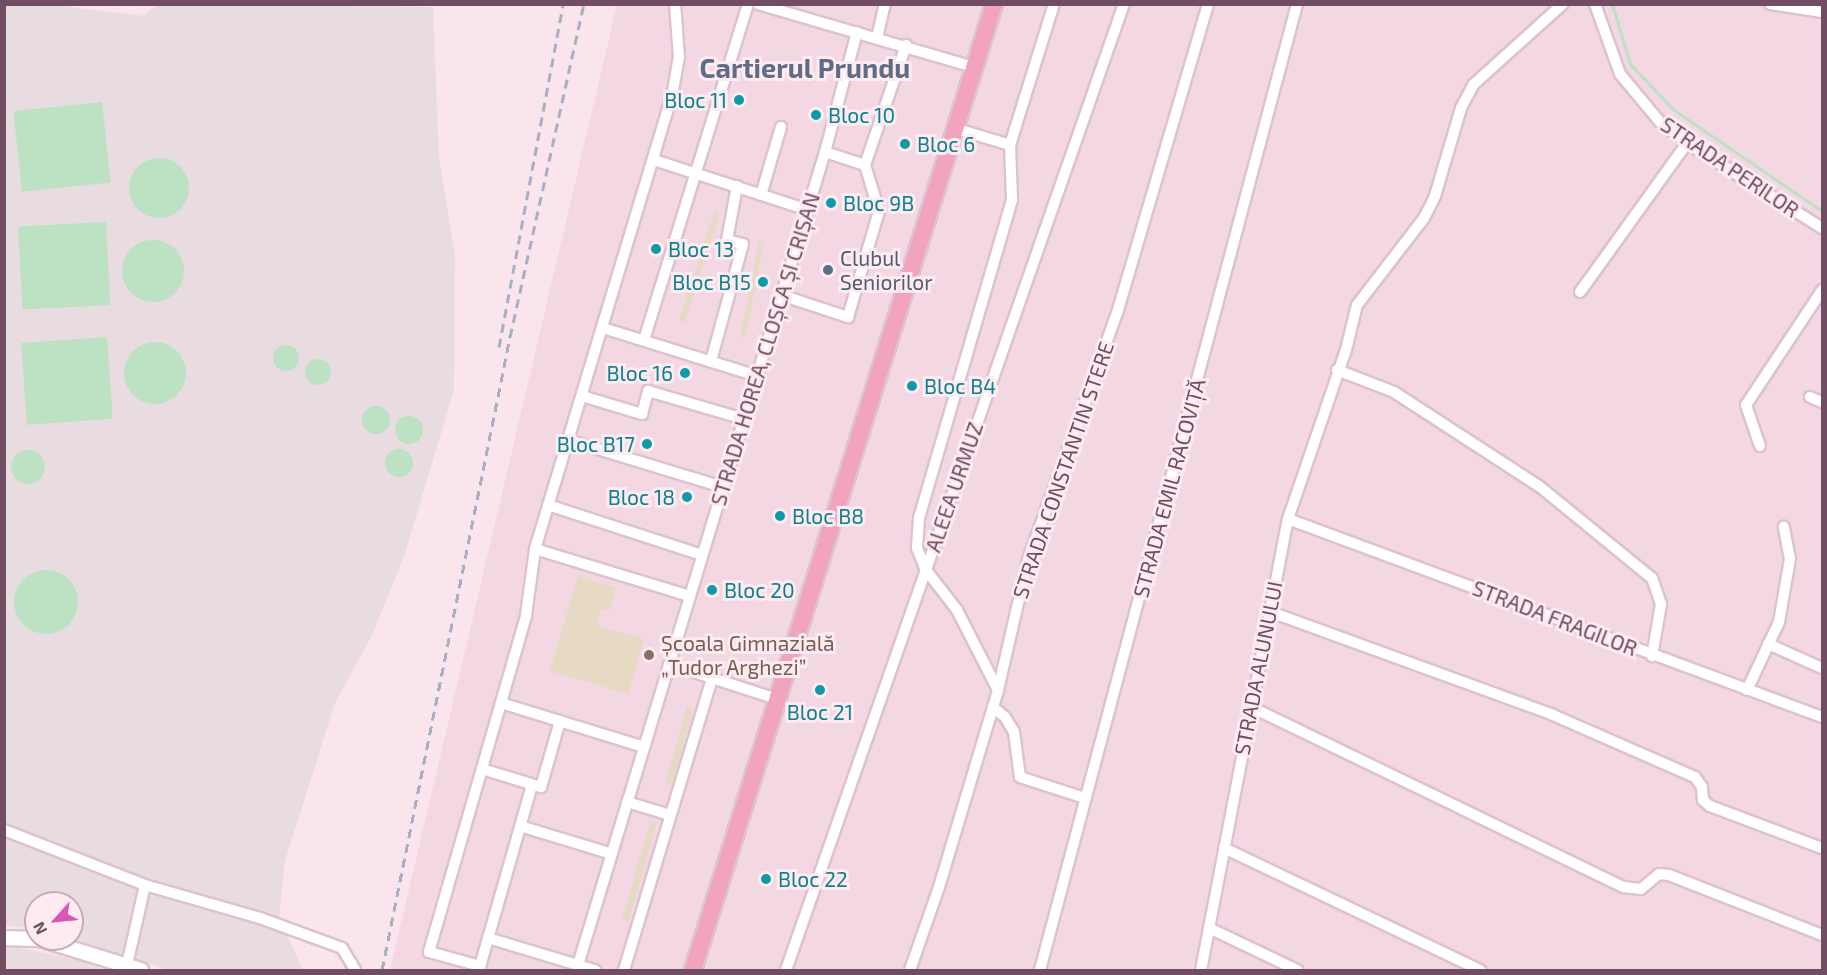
<!DOCTYPE html>
<html>
<head>
<meta charset="utf-8">
<style>
	body { margin:0 }
	#map { position:relative; width:1827px; height:975px; overflow:hidden; background:#fae5ec; font-family:"Exo 2",sans-serif }
	div>[style] { position:absolute }
	[style*='--x'] { left:calc(var(--x)*1px); top:calc(var(--y)*1px); width:calc(var(--w)*1px); rotate:calc(var(--a)*1deg) }
	.residential>* { inset:0; background:#f3d7e2 }
	.industrial>* { inset:0; background:#e8dce1 }
	.green>* { inset:0; background:#e6dac5; transform-origin:0 0 }
	.water>* { inset:0; background:#bce1c3; transform-origin:0 0 }
	.round { border-radius:50% }
	.stream>* { height:3px; margin:-1.5px; padding:0 1.5px; transform-origin:1.5px; border-radius:1.5px; background:#bce1c3 }
	.roads { filter:drop-shadow(2px 0 #ddc2cf) drop-shadow(-2px 0 #ddc2cf) drop-shadow(0 2px #ddc2cf) drop-shadow(0 -2px #ddc2cf) }
	.minor>* { height:10px; margin:-5px; padding:0 5px; transform-origin:5px; border-radius:5px; background:#fff }
	.tertiary>* { height:14px; margin:-7px; padding:0 7px; transform-origin:7px; border-radius:7px; background:#fff }
	.primary>* { height:16px; margin:-8px; padding:0 8px; transform-origin:8px; border-radius:8px; background:#f2a4be }
	.rail>* { height:3px; margin-top:-1.5px; transform-origin:0; background:repeating-linear-gradient(90deg,#a5b1c2 0 9px,transparent 0 15px) }
	.dots>* { width:16px; height:16px; translate:-50% -50%; box-sizing:border-box; border:3px solid #fdebf1; border-radius:50% }
	span { translate:-50% -50%; white-space:nowrap; text-align:center; line-height:1.15; -webkit-text-stroke:6px #fdebf1; paint-order:stroke }
	.culture-label { font-size:21px; color:#0d838f }
	.right { translate:-100% -50%; text-align:right }
	.left { translate:0 -50%; text-align:left }
	.street-label { font-size:21px; color:#704d62 }
	.service-label { font-size:21px; color:#4e5e75 }
	.education-label { font-size:21px; color:#785e54 }
	.district-label { font-size:27px; color:#606c86; font-weight:700 }
	.frame { position:absolute; inset:0; border:6px solid #704d62; pointer-events:none }
	.north { position:absolute; left:24px; top:891px; width:60px; height:60px; box-sizing:border-box; background:#fdebf1; border:2px solid #c5acb8; border-radius:50%; rotate:243deg; font-size:16px; font-weight:700; line-height:24px; text-align:center; color:#704d62 }
	.north::after { content:''; display:block; margin:auto; width:21px; height:27px; background:#d856b5; clip-path:polygon(50% 0,100% 100%,50% 72%,0 100%) }
</style>
</head>
<body>
<div id="map">
	<div class="residential">
		<i style="clip-path:polygon(617px 5px,1822px 5px,1822px 970px,390px 970px)"></i>
	</div>
	<div class="industrial">
		<i style="clip-path:polygon(158px 4px,433px 7px,439px 157px,455px 257px,454px 390px,404px 557px,372px 635px,335px 703px,285px 861px,279px 917px,303px 970px,168px 970px,72px 939px,72px 903px,36px 903px,36px 929px,5px 925px,4px 5px,55px 5px,144px 16px)"></i>
		<i style="clip-path:polygon(10px 946px,77px 960px,105px 970px,5px 970px,5px 948px)"></i>
	</div>
	<div class="green">
		<i style="left:714px;top:212px;width:6px;height:114px;rotate:18deg"></i>
		<i style="left:759px;top:241px;width:5px;height:98px;rotate:11deg"></i>
		<i style="clip-path:polygon(578px 576px,616px 588px,609px 611px,601px 609px,596px 625px,644px 639px,628px 694px,550px 671px)"></i>
		<i style="left:687px;top:707px;width:7px;height:80px;rotate:16deg"></i>
		<i style="left:650px;top:821px;width:7px;height:102px;rotate:16deg"></i>
	</div>
	<div class="water">
		<i style="left:102px;top:102px;width:81px;height:89px;rotate:84deg"></i>
		<i class="round" style="left:129px;top:158px;width:60px;height:60px"></i>
		<i style="left:106px;top:222px;width:83px;height:88px;rotate:87deg"></i>
		<i class="round" style="left:122px;top:240px;width:62px;height:62px"></i>
		<i style="left:107px;top:337px;width:82px;height:86px;rotate:86deg"></i>
		<i class="round" style="left:124px;top:342px;width:62px;height:62px"></i>
		<i class="round" style="left:273px;top:345px;width:26px;height:26px"></i>
		<i class="round" style="left:305px;top:359px;width:26px;height:26px"></i>
		<i class="round" style="left:362px;top:406px;width:28px;height:28px"></i>
		<i class="round" style="left:395px;top:416px;width:28px;height:28px"></i>
		<i class="round" style="left:385px;top:449px;width:28px;height:28px"></i>
		<i class="round" style="left:11px;top:450px;width:34px;height:34px"></i>
		<i class="round" style="left:14px;top:570px;width:64px;height:64px"></i>
	</div>
	<div class="stream">
		<i style="--x:1612;--y:4;--w:63;--a:73.3"></i>
		<i style="--x:1630;--y:64;--w:64;--a:46.3"></i>
		<i style="--x:1674;--y:110;--w:179;--a:34.3"></i>
	</div>
	<div class="roads">
		<div class="minor">
			<i style="--x:758;--y:4;--w:224;--a:16.3"></i>
			<i style="--x:1595;--y:4;--w:74;--a:70.3"></i>
			<i style="--x:1620;--y:74;--w:62;--a:50.2"></i>
			<i style="--x:1660;--y:122;--w:34;--a:38"></i>
			<i style="--x:1687;--y:143;--w:160;--a:32.2"></i>
			<i style="--x:1770;--y:4;--w:53;--a:8.7"></i>
			<i style="--x:877;--y:38;--w:35;--a:-77"></i>
			<i style="--x:954;--y:128;--w:59;--a:16.9"></i>
			<i style="--x:1010;--y:145;--w:55;--a:87.9"></i>
			<i style="--x:1012;--y:200;--w:331;--a:106.3"></i>
			<i style="--x:919;--y:518;--w:30;--a:94"></i>
			<i style="--x:917;--y:548;--w:24;--a:68"></i>
			<i style="--x:926;--y:570;--w:51;--a:52.2"></i>
			<i style="--x:957;--y:610;--w:90;--a:62.9"></i>
			<i style="--x:1010;--y:145;--w:148;--a:-72.7"></i>
			<i style="--x:825;--y:152;--w:42;--a:18"></i>
			<i style="--x:654;--y:160;--w:162;--a:18"></i>
			<i style="--x:761;--y:195;--w:71;--a:-73.6"></i>
			<i style="--x:1580;--y:292;--w:183;--a:-54.3"></i>
			<i style="--x:781;--y:295;--w:71;--a:18.2"></i>
			<i style="--x:848;--y:317;--w:110;--a:-73.7"></i>
			<i style="--x:879;--y:211;--w:48;--a:-106.9"></i>
			<i style="--x:865;--y:165;--w:127;--a:-71.1"></i>
			<i style="--x:603;--y:328;--w:161;--a:17.3"></i>
			<i style="--x:644;--y:340;--w:352;--a:-72.8"></i>
			<i style="--x:711;--y:361;--w:121;--a:-74.7"></i>
			<i style="--x:743;--y:244;--w:16;--a:-166"></i>
			<i style="--x:727;--y:240;--w:55;--a:-79.5"></i>
			<i style="--x:1337;--y:370;--w:61;--a:21.1"></i>
			<i style="--x:1394;--y:392;--w:173;--a:33"></i>
			<i style="--x:1539;--y:486;--w:146;--a:39.2"></i>
			<i style="--x:1652;--y:578;--w:28;--a:71"></i>
			<i style="--x:1661;--y:604;--w:53;--a:99.8"></i>
			<i style="--x:582;--y:396;--w:63;--a:16.7"></i>
			<i style="--x:642;--y:414;--w:24;--a:-75"></i>
			<i style="--x:648;--y:391;--w:100;--a:16.3"></i>
			<i style="--x:1810;--y:397;--w:13;--a:23"></i>
			<i style="--x:568;--y:440;--w:162;--a:16.9"></i>
			<i style="--x:1760;--y:446;--w:43;--a:-108.9"></i>
			<i style="--x:1746;--y:405;--w:138;--a:-56.5"></i>
			<i style="--x:548;--y:505;--w:162;--a:18"></i>
			<i style="--x:1288;--y:519;--w:570;--a:20.34"></i>
			<i style="--x:535;--y:549;--w:162;--a:16.9"></i>
			<i style="--x:1268;--y:611;--w:303;--a:20"></i>
			<i style="--x:1553;--y:715;--w:155;--a:23.6"></i>
			<i style="--x:1695;--y:777;--w:12;--a:55"></i>
			<i style="--x:1702;--y:787;--w:13;--a:86"></i>
			<i style="--x:1703;--y:800;--w:9;--a:41"></i>
			<i style="--x:1710;--y:806;--w:120;--a:20.6"></i>
			<i style="--x:1768;--y:644;--w:59;--a:24"></i>
			<i style="--x:669;--y:664;--w:114;--a:18"></i>
			<i style="--x:1747;--y:690;--w:75;--a:-64.8"></i>
			<i style="--x:1779;--y:622;--w:64;--a:-80.1"></i>
			<i style="--x:1790;--y:559;--w:33;--a:-101"></i>
			<i style="--x:501;--y:703;--w:150;--a:17.1"></i>
			<i style="--x:993;--y:707;--w:16;--a:40"></i>
			<i style="--x:1005;--y:717;--w:17;--a:59"></i>
			<i style="--x:1014;--y:732;--w:45;--a:82.4"></i>
			<i style="--x:1020;--y:777;--w:68;--a:17.9"></i>
			<i style="--x:1251;--y:707;--w:414;--a:25.8"></i>
			<i style="--x:1624;--y:887;--w:17;--a:7"></i>
			<i style="--x:1641;--y:889;--w:23;--a:-40"></i>
			<i style="--x:1659;--y:874;--w:10;--a:6"></i>
			<i style="--x:1669;--y:875;--w:164;--a:21.4"></i>
			<i style="--x:482;--y:769;--w:62;--a:17"></i>
			<i style="--x:541;--y:787;--w:69;--a:-73.9"></i>
			<i style="--x:627;--y:802;--w:45;--a:16.8"></i>
			<i style="--x:520;--y:826;--w:96;--a:16.9"></i>
			<i style="--x:4;--y:830;--w:151;--a:21.3"></i>
			<i style="--x:145;--y:885;--w:120;--a:16"></i>
			<i style="--x:260;--y:918;--w:87;--a:20.1"></i>
			<i style="--x:342;--y:948;--w:26;--a:59"></i>
			<i style="--x:1224;--y:848;--w:284;--a:25.5"></i>
			<i style="--x:1209;--y:928;--w:98;--a:25.5"></i>
			<i style="--x:488;--y:938;--w:112;--a:16.7"></i>
			<i style="--x:127;--y:965;--w:82;--a:-77.3"></i>
			<i style="--x:578;--y:965;--w:850;--a:-73.1"></i>
			<i style="--x:825;--y:152;--w:124;--a:-75.1"></i>
			<i style="--x:480;--y:966;--w:53;--a:-164.6"></i>
			<i style="--x:429;--y:952;--w:351;--a:-73.9"></i>
			<i style="--x:526;--y:615;--w:67;--a:-82.2"></i>
			<i style="--x:535;--y:549;--w:473;--a:-73.2"></i>
			<i style="--x:672;--y:96;--w:39;--a:-80"></i>
			<i style="--x:679;--y:58;--w:54;--a:-94.2"></i>
			<i style="--x:479;--y:970;--w:192;--a:-74"></i>
			<i style="--x:624;--y:970;--w:305;--a:-73.2"></i>
			<i style="--x:786;--y:970;--w:1023;--a:-70.72"></i>
			<i style="--x:910;--y:970;--w:88;--a:-70.7"></i>
			<i style="--x:939;--y:887;--w:206;--a:-73.3"></i>
			<i style="--x:998;--y:690;--w:133;--a:-77"></i>
			<i style="--x:1028;--y:560;--w:266;--a:-70.2"></i>
			<i style="--x:1118;--y:310;--w:319;--a:-73.6"></i>
			<i style="--x:1040;--y:970;--w:1000;--a:-75.1"></i>
			<i style="--x:1201;--y:970;--w:459;--a:-79.1"></i>
			<i style="--x:1288;--y:519;--w:179;--a:-71.1"></i>
			<i style="--x:1346;--y:350;--w:46;--a:-76.3"></i>
			<i style="--x:1357;--y:305;--w:110;--a:-52.4"></i>
			<i style="--x:1424;--y:218;--w:25;--a:-63"></i>
			<i style="--x:1435;--y:196;--w:92;--a:-73.5"></i>
			<i style="--x:1461;--y:108;--w:27;--a:-62"></i>
			<i style="--x:1474;--y:84;--w:120;--a:-42"></i>
		</div>
		<div class="tertiary">
			<i style="--x:4;--y:938;--w:32;--a:2"></i>
			<i style="--x:40;--y:939;--w:106;--a:17.1"></i>
		</div>
		<div class="primary">
			<i style="--x:693;--y:970;--w:1012;--a:-72.69"></i>
		</div>
	</div>
	<div class="rail">
		<i style="--x:499;--y:347;--w:349;--a:-79.4"></i>
		<i style="--x:382;--y:970;--w:646;--a:-78.57"></i>
		<i style="--x:510;--y:337;--w:341;--a:-77.5"></i>
	</div>
	<div class="dots">
		<i style="left:739px;top:100px;background:#0f9aa8"></i>
		<i style="left:816px;top:115px;background:#0f9aa8"></i>
		<i style="left:905px;top:144px;background:#0f9aa8"></i>
		<i style="left:831px;top:203px;background:#0f9aa8"></i>
		<i style="left:656px;top:249px;background:#0f9aa8"></i>
		<i style="left:828px;top:270px;background:#5c6f8a"></i>
		<i style="left:763px;top:282px;background:#0f9aa8"></i>
		<i style="left:685px;top:373px;background:#0f9aa8"></i>
		<i style="left:912px;top:386px;background:#0f9aa8"></i>
		<i style="left:647px;top:444px;background:#0f9aa8"></i>
		<i style="left:687px;top:497px;background:#0f9aa8"></i>
		<i style="left:780px;top:516px;background:#0f9aa8"></i>
		<i style="left:712px;top:590px;background:#0f9aa8"></i>
		<i style="left:649px;top:655px;background:#8d6e63"></i>
		<i style="left:820px;top:690px;background:#0f9aa8"></i>
		<i style="left:766px;top:879px;background:#0f9aa8"></i>
	</div>
	<div class="culture-label">
		<span class="right" style="left:727px;top:100px">Bloc 11</span>
		<span class="left" style="left:828px;top:115px">Bloc 10</span>
		<span class="left" style="left:917px;top:144px">Bloc 6</span>
		<span class="left" style="left:843px;top:203px">Bloc 9B</span>
		<span class="left" style="left:668px;top:249px">Bloc 13</span>
		<span class="right" style="left:751px;top:282px">Bloc B15</span>
		<span class="right" style="left:673px;top:373px">Bloc 16</span>
		<span class="left" style="left:924px;top:386px">Bloc B4</span>
		<span class="right" style="left:635px;top:444px">Bloc B17</span>
		<span class="right" style="left:675px;top:497px">Bloc 18</span>
		<span class="left" style="left:792px;top:516px">Bloc B8</span>
		<span class="left" style="left:724px;top:590px">Bloc 20</span>
		<span style="left:820px;top:712px">Bloc 21</span>
		<span class="left" style="left:778px;top:879px">Bloc 22</span>
	</div>
	<div class="street-label">
		<span style="left:1730px;top:167px;rotate:34deg">STRADA PERILOR</span>
		<span style="left:765px;top:349px;rotate:-73deg">STRADA HOREA, CLOȘCA ȘI CRIȘAN</span>
		<span style="left:1063px;top:470px;rotate:-71deg">STRADA CONSTANTIN STERE</span>
		<span style="left:954px;top:487px;rotate:-71deg">ALEEA URMUZ</span>
		<span style="left:1169px;top:488px;rotate:-75deg">STRADA EMIL RACOVIȚĂ</span>
		<span style="left:1555px;top:618px;rotate:21deg">STRADA FRAGILOR</span>
		<span style="left:1258px;top:668px;rotate:-79deg">STRADA ALUNULUI</span>
	</div>
	<div class="service-label">
		<span class="left" style="left:840px;top:270px">Clubul<br>Seniorilor</span>
	</div>
	<div class="education-label">
		<span class="left" style="left:661px;top:655px">Școala Gimnazială<br>„Tudor Arghezi”</span>
	</div>
	<div class="district-label">
		<span style="left:805px;top:68px">Cartierul Prundu</span>
	</div>
	<div class="frame"></div>
	<div class="north">N</div>
</div>
</body>
</html>
